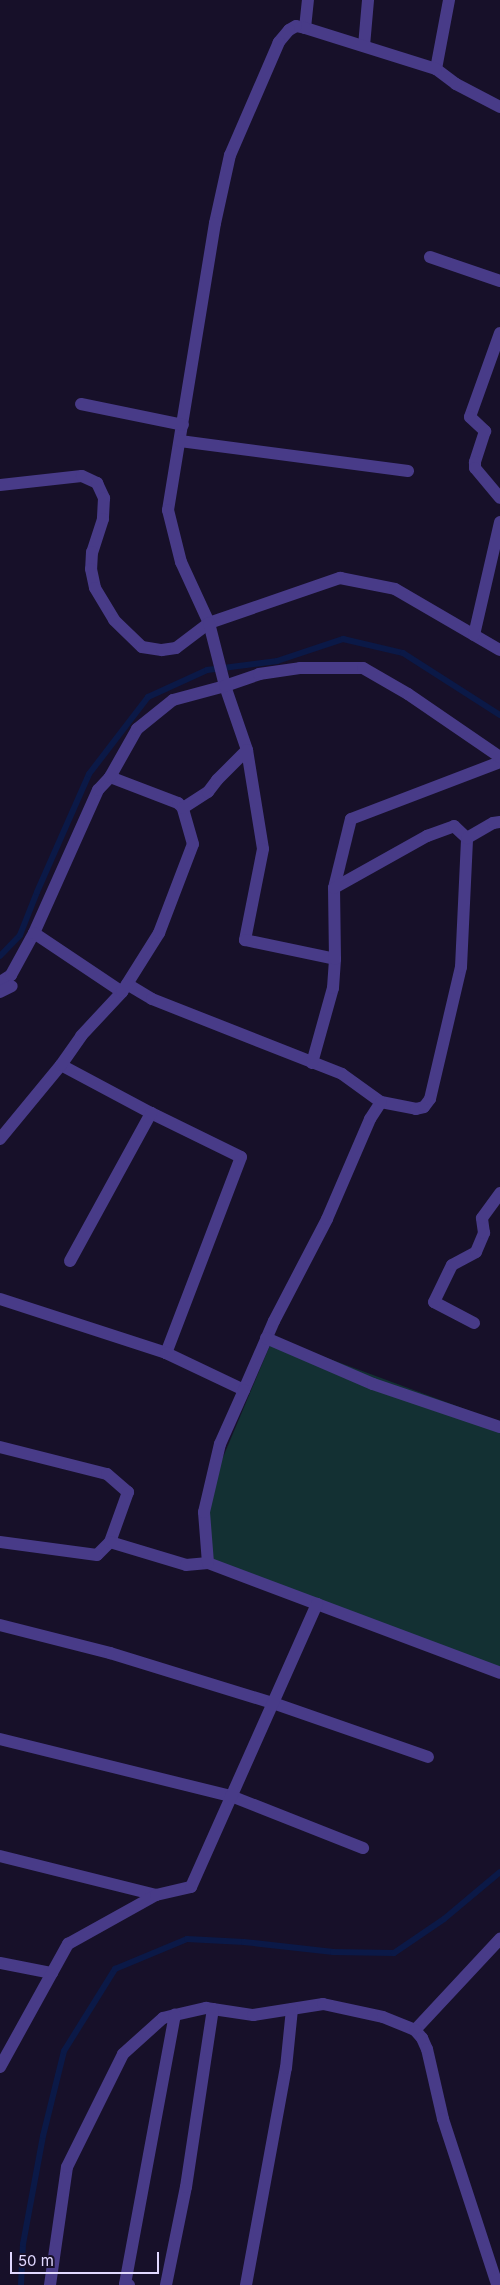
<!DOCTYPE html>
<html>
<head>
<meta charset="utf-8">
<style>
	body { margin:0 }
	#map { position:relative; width:500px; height:2285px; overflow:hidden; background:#171029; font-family:Inter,sans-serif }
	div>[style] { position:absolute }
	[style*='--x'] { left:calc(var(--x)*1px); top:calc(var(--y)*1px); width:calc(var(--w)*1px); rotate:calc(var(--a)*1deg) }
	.green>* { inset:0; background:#133033 }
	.stream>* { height:6px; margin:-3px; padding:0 3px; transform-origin:3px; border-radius:3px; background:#0b1947 }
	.minor>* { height:12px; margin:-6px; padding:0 6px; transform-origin:6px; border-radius:6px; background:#483b88 }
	span { translate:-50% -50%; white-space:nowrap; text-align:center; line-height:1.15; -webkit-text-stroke:4px #171029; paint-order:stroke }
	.scale { position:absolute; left:10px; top:2252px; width:149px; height:22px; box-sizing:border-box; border:2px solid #e1d8ff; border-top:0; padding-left:6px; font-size:15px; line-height:18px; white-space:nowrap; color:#e1d8ff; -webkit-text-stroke:4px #171029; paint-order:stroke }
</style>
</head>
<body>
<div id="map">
	<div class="green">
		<i style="clip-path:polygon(273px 1338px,500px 1422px,500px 1669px,212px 1561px,208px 1509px,221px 1462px)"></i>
	</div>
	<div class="stream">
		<i style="--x:0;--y:956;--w:29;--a:-46"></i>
		<i style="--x:20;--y:935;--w:46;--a:-68.4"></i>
		<i style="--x:37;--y:892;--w:129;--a:-66.2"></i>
		<i style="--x:89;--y:774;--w:97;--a:-52.5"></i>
		<i style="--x:148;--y:697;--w:65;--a:-24.6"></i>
		<i style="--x:207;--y:670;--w:71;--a:-7.3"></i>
		<i style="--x:277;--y:661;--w:70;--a:-18.4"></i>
		<i style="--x:343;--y:639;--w:62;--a:13.1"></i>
		<i style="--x:403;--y:653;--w:115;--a:32.6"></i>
		<i style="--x:21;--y:2285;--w:41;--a:-87.2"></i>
		<i style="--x:23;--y:2244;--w:110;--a:-79.5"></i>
		<i style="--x:43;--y:2136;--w:88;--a:-76.1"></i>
		<i style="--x:64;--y:2051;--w:97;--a:-58.1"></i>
		<i style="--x:115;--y:1969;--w:78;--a:-22.6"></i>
		<i style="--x:187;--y:1939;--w:57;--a:3"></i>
		<i style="--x:244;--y:1942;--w:90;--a:6.4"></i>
		<i style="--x:333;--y:1952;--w:61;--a:0.9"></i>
		<i style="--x:394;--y:1953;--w:60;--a:-34.2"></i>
		<i style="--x:444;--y:1919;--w:73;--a:-40"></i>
	</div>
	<div class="minor">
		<i style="--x:305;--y:28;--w:28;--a:-84"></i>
		<i style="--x:364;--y:46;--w:46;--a:-85"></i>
		<i style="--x:436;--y:69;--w:70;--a:-79.3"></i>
		<i style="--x:500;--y:107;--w:50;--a:-152.4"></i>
		<i style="--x:456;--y:84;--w:25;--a:-143"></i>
		<i style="--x:436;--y:69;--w:137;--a:-162.6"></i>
		<i style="--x:305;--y:28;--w:9;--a:-167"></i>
		<i style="--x:296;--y:26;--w:8;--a:150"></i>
		<i style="--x:289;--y:30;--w:16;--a:130"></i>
		<i style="--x:279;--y:42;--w:123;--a:113.4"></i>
		<i style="--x:230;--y:155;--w:70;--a:102.4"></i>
		<i style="--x:215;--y:223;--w:291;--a:99.3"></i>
		<i style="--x:168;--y:510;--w:54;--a:76"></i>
		<i style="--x:181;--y:562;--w:67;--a:65.3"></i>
		<i style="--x:209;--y:623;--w:139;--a:-19"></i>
		<i style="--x:340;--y:578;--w:56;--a:11.3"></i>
		<i style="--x:395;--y:589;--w:121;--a:30.2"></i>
		<i style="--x:430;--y:257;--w:74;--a:18.9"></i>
		<i style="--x:500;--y:333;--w:89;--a:109.7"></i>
		<i style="--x:470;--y:417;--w:21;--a:43"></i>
		<i style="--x:485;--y:431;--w:33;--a:108"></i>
		<i style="--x:475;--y:462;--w:6;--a:90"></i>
		<i style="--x:475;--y:468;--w:39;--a:50"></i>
		<i style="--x:81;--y:404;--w:104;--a:11.6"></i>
		<i style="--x:180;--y:441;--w:230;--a:7.5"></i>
		<i style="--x:0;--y:485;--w:82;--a:-6.3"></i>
		<i style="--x:82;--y:476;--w:17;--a:25"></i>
		<i style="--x:97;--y:483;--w:17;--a:65"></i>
		<i style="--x:104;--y:498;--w:21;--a:93"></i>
		<i style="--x:103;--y:519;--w:35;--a:108"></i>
		<i style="--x:92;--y:552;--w:17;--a:93"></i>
		<i style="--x:91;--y:569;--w:19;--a:78"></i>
		<i style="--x:95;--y:588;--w:37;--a:59"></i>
		<i style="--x:114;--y:620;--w:39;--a:44"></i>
		<i style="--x:142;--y:647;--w:20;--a:9"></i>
		<i style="--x:162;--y:650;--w:14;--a:-8"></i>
		<i style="--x:176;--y:648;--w:41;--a:-37.1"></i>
		<i style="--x:209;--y:623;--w:65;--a:75.7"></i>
		<i style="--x:225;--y:686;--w:68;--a:71"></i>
		<i style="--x:247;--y:750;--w:100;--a:80.8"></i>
		<i style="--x:263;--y:849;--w:93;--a:101.2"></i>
		<i style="--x:245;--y:940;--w:92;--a:11.9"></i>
		<i style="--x:474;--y:635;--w:116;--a:-77"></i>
		<i style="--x:110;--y:777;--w:73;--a:20.9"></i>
		<i style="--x:178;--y:803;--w:7;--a:45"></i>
		<i style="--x:334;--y:888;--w:71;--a:-76.2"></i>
		<i style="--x:351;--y:819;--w:160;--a:-20.9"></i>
		<i style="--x:34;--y:933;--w:157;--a:-65.9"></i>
		<i style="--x:98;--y:790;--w:18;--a:-47"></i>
		<i style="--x:110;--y:777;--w:55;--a:-60.6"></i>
		<i style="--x:137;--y:729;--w:46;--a:-38.9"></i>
		<i style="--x:173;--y:700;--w:54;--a:-15.1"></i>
		<i style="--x:225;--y:686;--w:36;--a:-19"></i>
		<i style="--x:259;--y:674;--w:41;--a:-8.3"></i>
		<i style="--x:300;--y:668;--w:63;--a:0"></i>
		<i style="--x:363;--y:668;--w:52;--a:30"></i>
		<i style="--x:408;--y:694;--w:112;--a:34.4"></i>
		<i style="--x:0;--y:982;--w:13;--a:-32"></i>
		<i style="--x:11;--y:975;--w:48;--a:-61.3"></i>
		<i style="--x:34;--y:933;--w:106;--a:33.8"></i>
		<i style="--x:127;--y:984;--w:29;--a:31"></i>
		<i style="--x:152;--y:999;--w:204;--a:21.5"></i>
		<i style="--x:342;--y:1074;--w:48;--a:35.7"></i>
		<i style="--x:381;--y:1102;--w:36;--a:11"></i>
		<i style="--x:416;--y:1109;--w:8;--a:-14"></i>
		<i style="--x:424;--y:1107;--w:10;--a:-53"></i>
		<i style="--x:430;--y:1099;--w:136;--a:-76.8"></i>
		<i style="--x:461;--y:967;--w:129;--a:-87.3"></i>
		<i style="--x:0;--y:992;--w:13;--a:-27"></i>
		<i style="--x:312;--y:1063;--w:78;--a:-74.4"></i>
		<i style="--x:333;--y:988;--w:29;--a:-86"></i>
		<i style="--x:335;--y:959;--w:71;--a:-90.8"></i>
		<i style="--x:334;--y:888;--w:107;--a:-29.2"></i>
		<i style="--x:427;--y:836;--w:29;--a:-20"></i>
		<i style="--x:454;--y:826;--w:18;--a:43"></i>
		<i style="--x:467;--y:838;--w:30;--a:-30"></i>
		<i style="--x:493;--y:823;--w:7;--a:-8"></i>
		<i style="--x:61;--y:1065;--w:102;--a:28.1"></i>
		<i style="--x:151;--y:1113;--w:100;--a:26.1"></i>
		<i style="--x:241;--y:1157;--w:210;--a:110.9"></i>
		<i style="--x:0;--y:1139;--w:96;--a:-50.5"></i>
		<i style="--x:61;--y:1065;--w:35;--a:-55"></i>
		<i style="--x:81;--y:1036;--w:60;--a:-47"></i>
		<i style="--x:122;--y:992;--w:70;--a:-57.9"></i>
		<i style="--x:159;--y:933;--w:95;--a:-69.1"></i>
		<i style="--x:193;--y:844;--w:37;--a:-106"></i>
		<i style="--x:183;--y:808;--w:30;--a:-33"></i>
		<i style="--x:208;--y:792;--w:15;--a:-53"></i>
		<i style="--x:217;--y:780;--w:42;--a:-45"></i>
		<i style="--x:70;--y:1261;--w:169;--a:-61.3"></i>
		<i style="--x:0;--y:1299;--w:175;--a:18"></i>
		<i style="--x:166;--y:1353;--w:86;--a:25.4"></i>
		<i style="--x:244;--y:1390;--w:75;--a:-66.5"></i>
		<i style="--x:274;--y:1321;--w:115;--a:-62.5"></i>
		<i style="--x:327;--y:1219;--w:109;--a:-66.7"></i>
		<i style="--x:370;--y:1119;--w:20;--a:-57"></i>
		<i style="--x:474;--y:1323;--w:45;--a:-152.3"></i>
		<i style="--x:434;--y:1302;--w:41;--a:-64.1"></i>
		<i style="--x:452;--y:1265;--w:27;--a:-28"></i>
		<i style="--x:476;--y:1252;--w:21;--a:-67"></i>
		<i style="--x:484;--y:1233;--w:15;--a:-98"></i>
		<i style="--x:482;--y:1218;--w:31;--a:-54"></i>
		<i style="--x:266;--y:1338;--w:116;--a:23.3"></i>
		<i style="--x:373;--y:1384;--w:134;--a:18.7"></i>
		<i style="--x:0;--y:1447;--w:110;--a:14.2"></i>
		<i style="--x:107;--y:1474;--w:28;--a:41"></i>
		<i style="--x:128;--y:1492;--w:53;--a:109.8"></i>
		<i style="--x:110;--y:1542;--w:18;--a:135"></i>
		<i style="--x:97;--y:1555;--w:98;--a:-172.4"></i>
		<i style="--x:110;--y:1542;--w:79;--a:16.8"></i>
		<i style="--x:186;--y:1565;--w:22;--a:-5"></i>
		<i style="--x:208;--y:1563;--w:312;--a:20.6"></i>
		<i style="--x:208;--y:1563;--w:51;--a:-94.5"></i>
		<i style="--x:204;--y:1512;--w:70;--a:-76.8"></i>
		<i style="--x:220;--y:1444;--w:59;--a:-66"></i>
		<i style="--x:0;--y:1625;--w:114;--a:14.3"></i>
		<i style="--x:110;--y:1653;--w:170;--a:17.1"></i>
		<i style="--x:273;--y:1703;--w:164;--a:19.2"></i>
		<i style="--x:0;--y:1739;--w:238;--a:13.9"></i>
		<i style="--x:231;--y:1796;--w:142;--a:21.5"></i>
		<i style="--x:0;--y:1856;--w:161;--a:14"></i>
		<i style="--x:0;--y:1963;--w:53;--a:10.9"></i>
		<i style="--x:415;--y:2030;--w:125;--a:-47"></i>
		<i style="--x:0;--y:2067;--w:141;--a:-61.1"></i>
		<i style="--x:68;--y:1944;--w:101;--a:-29.1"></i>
		<i style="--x:156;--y:1895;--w:36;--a:-13"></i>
		<i style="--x:191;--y:1887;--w:310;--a:-66"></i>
		<i style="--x:50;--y:2285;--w:119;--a:-81.8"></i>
		<i style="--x:67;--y:2167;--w:126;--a:-63.6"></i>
		<i style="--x:123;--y:2054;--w:54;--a:-42"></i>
		<i style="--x:163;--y:2018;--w:12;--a:-14"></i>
		<i style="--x:175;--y:2015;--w:32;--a:-13"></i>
		<i style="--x:206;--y:2008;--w:48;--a:8.5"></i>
		<i style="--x:253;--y:2015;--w:71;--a:-8.9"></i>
		<i style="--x:323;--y:2004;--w:61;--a:12.2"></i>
		<i style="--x:383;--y:2017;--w:35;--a:22"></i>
		<i style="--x:415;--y:2030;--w:11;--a:49"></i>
		<i style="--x:422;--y:2038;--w:12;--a:66"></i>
		<i style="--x:427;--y:2049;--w:72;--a:77.1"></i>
		<i style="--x:443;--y:2119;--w:174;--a:71.9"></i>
		<i style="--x:129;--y:2285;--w:4;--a:-166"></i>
		<i style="--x:125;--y:2284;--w:274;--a:-79.5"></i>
		<i style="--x:166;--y:2285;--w:100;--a:-78.5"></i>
		<i style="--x:186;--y:2187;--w:180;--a:-81.4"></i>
		<i style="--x:246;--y:2285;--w:221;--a:-79.6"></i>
		<i style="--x:286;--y:2068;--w:59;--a:-84.2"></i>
	</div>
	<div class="scale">50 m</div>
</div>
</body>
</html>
